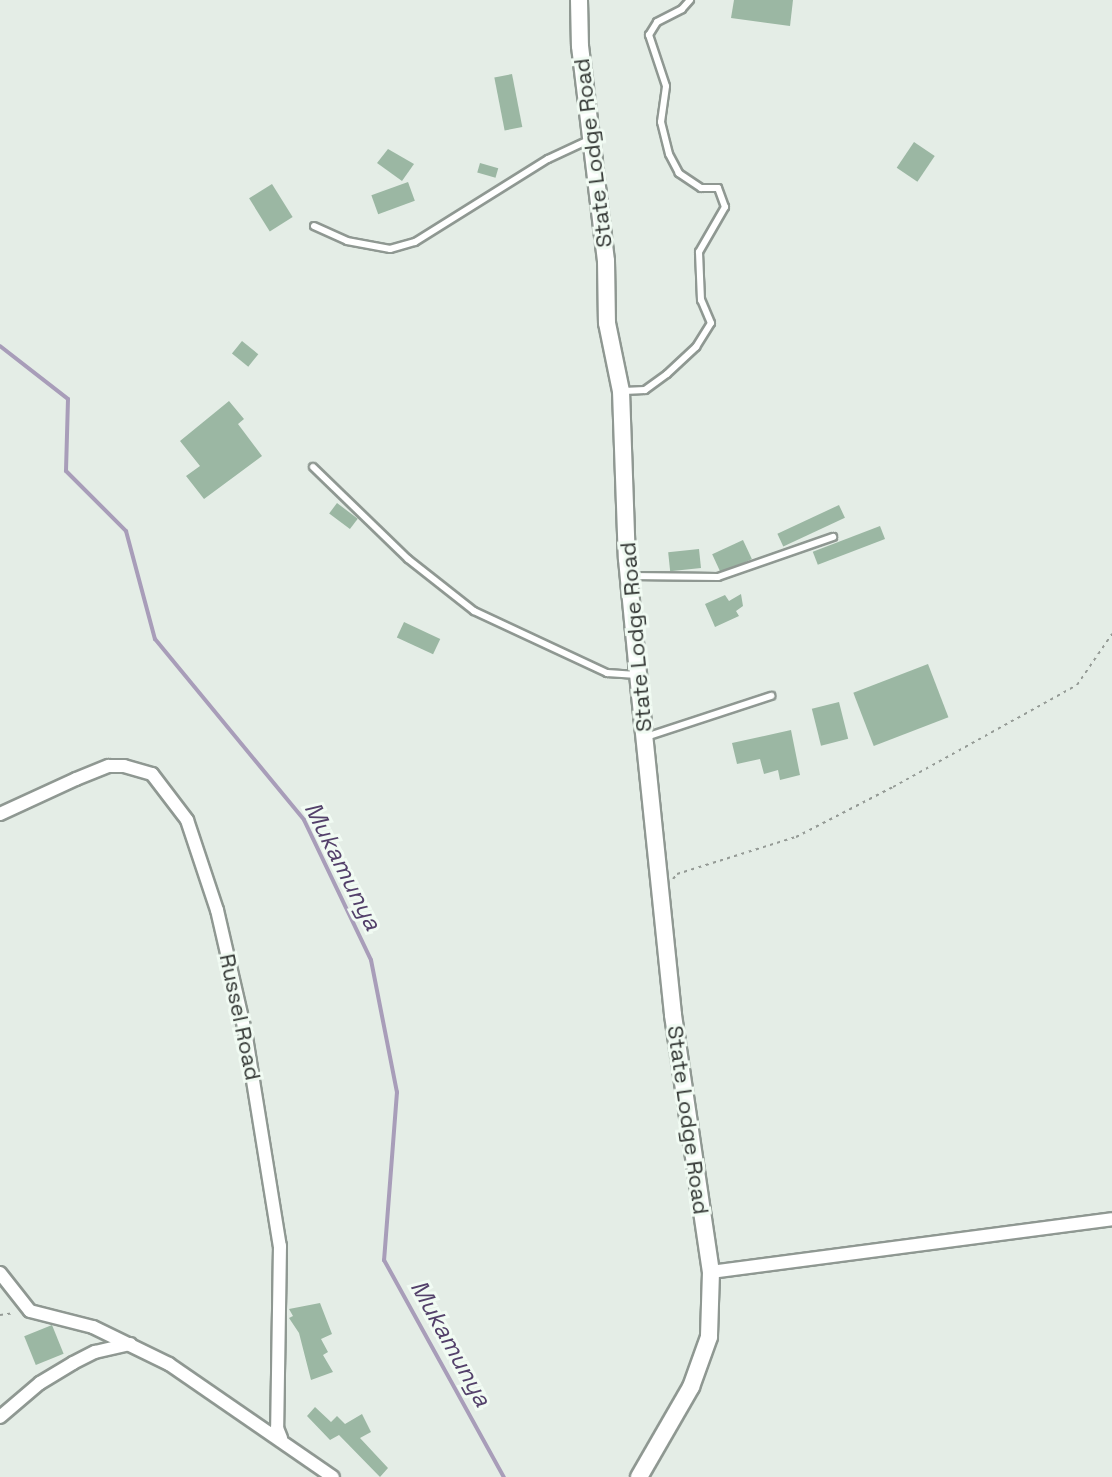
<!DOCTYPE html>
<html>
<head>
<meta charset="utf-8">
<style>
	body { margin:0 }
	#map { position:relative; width:1112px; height:1477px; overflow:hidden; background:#e4ede6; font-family:"Space Grotesk",sans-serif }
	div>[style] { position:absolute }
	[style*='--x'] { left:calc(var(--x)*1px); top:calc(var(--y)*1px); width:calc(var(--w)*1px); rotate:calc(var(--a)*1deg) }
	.stream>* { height:4px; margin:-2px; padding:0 2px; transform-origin:2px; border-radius:2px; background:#a89db9 }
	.building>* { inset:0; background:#9bb7a3; transform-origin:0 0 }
	.path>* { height:2px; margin-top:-1px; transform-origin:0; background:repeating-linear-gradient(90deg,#959b96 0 3px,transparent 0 7.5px) }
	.roads { filter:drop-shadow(2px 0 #8f9892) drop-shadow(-2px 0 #8f9892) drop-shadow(0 2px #8f9892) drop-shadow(0 -2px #8f9892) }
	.lane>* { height:6px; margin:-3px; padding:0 3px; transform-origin:3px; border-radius:3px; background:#fff }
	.street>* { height:12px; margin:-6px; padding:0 6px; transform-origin:6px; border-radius:6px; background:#fff }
	.secondary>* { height:16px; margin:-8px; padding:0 8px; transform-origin:8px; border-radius:8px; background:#fff }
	span { translate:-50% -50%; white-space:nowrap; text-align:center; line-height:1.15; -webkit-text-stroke:6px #f1fbf3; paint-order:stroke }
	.street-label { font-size:22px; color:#323633 }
	.water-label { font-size:24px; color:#53406a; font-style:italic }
</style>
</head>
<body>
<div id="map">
	<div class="stream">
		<i style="--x:0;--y:346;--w:86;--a:37.9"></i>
		<i style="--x:68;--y:399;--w:72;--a:91.6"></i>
		<i style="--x:66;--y:471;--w:85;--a:45"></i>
		<i style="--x:126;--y:531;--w:112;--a:75"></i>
		<i style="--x:155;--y:639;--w:234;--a:50.5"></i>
		<i style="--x:304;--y:820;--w:155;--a:64.4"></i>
		<i style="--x:371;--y:960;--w:135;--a:78.9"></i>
		<i style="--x:397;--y:1092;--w:169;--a:94.4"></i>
		<i style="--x:384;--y:1260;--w:248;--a:61.1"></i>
	</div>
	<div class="building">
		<i style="clip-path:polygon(734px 0,793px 0,790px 26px,731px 18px)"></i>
		<i style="left:512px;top:74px;width:54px;height:18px;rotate:79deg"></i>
		<i style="left:914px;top:142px;width:25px;height:31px;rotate:34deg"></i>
		<i style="clip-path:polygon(388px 149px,414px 164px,402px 181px,377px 163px)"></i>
		<i style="left:480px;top:163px;width:19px;height:10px;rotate:16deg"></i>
		<i style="left:408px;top:182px;width:20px;height:39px;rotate:70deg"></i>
		<i style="left:272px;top:184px;width:39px;height:27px;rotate:58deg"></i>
		<i style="left:242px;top:341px;width:21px;height:16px;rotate:39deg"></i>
		<i style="clip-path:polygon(229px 401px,244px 419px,238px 424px,262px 456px,204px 499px,186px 476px,200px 466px,180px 441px)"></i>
		<i style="left:337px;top:503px;width:26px;height:13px;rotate:37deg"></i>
		<i style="left:839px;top:505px;width:14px;height:68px;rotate:65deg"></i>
		<i style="left:880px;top:526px;width:14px;height:72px;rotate:69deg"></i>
		<i style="left:743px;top:540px;width:21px;height:34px;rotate:65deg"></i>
		<i style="left:699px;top:549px;width:19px;height:31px;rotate:84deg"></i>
		<i style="clip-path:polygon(741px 594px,743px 606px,736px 611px,739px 616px,715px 627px,705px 604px,725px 595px,729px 601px)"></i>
		<i style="left:404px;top:622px;width:40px;height:17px;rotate:25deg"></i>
		<i style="left:928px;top:664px;width:57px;height:80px;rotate:69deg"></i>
		<i style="left:839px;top:702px;width:38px;height:28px;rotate:76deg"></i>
		<i style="clip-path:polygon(791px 730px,800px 775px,780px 780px,778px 770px,764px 774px,760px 759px,737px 764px,732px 743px)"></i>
		<i style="clip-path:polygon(320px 1303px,332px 1334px,321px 1339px,328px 1352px,323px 1355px,333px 1372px,311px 1380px,299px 1333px,289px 1318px,293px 1316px,289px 1309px)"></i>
		<i style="left:52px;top:1325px;width:31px;height:30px;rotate:68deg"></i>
		<i style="clip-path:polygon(315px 1407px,331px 1422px,337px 1416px,345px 1424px,362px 1414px,371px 1432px,360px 1438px,388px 1468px,380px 1477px,339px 1435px,330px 1440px,307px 1416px)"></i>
	</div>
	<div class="path">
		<i style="--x:673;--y:879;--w:6;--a:-51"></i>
		<i style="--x:677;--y:874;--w:125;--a:-17.3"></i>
		<i style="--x:796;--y:837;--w:109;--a:-27.3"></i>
		<i style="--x:893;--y:787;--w:210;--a:-29"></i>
		<i style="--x:1077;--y:685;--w:62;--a:-55.5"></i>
		<i style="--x:0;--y:1315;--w:15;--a:-8"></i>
	</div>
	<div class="roads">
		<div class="lane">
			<i style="--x:314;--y:226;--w:36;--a:24"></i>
			<i style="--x:347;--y:241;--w:44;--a:10.5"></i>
			<i style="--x:390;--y:249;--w:26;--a:-16"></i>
			<i style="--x:415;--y:242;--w:157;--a:-32"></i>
			<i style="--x:548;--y:159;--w:45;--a:-24.9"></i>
			<i style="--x:624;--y:391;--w:21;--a:-3"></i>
			<i style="--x:645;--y:390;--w:27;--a:-36"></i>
			<i style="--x:667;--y:374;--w:40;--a:-43"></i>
			<i style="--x:696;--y:347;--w:28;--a:-58"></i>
			<i style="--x:711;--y:323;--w:25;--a:-113"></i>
			<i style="--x:701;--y:300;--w:48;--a:-92.4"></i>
			<i style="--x:699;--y:252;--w:52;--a:-60"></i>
			<i style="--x:725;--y:207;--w:20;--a:-110"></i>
			<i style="--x:718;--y:188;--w:17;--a:180"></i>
			<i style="--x:701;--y:188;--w:27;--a:-146"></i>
			<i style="--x:679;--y:173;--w:21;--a:-118"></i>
			<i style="--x:669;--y:154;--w:33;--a:-104"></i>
			<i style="--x:661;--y:122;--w:36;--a:-82"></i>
			<i style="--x:666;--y:86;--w:54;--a:-108.4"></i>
			<i style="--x:649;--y:35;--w:15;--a:-58"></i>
			<i style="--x:657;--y:22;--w:28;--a:-27"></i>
			<i style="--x:682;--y:9;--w:12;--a:-48"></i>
			<i style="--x:313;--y:467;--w:132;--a:44.1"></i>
			<i style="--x:408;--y:559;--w:84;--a:38.2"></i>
			<i style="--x:474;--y:611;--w:147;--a:25"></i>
			<i style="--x:607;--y:673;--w:30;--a:4"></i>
			<i style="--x:631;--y:576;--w:87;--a:0.7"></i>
			<i style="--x:718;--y:577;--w:122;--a:-19.2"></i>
			<i style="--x:646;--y:737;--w:132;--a:-18.2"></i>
		</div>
		<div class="street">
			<i style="--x:0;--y:814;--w:84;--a:-24.7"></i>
			<i style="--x:76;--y:779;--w:35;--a:-22"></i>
			<i style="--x:109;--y:766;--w:15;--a:0"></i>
			<i style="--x:124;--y:766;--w:29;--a:16"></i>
			<i style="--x:152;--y:774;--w:58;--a:52.7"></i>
			<i style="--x:187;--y:820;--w:95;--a:71.6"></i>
			<i style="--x:217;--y:910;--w:124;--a:77"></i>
			<i style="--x:245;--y:1031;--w:218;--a:80.8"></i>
			<i style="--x:280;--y:1246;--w:182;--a:90.9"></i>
			<i style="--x:277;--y:1428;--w:11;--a:68"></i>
			<i style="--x:711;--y:1272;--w:404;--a:-7.5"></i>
			<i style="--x:0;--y:1273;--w:48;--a:51.7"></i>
			<i style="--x:30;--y:1311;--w:65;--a:14.3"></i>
			<i style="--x:93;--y:1327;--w:85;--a:26"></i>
			<i style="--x:169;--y:1364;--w:199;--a:34.6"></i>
			<i style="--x:0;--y:1417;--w:52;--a:-40.4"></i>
			<i style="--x:40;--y:1383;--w:39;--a:-31"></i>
			<i style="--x:73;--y:1363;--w:25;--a:-27"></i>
			<i style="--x:95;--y:1352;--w:36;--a:-13"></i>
		</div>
		<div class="secondary">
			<i style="--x:579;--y:0;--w:46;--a:88.8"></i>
			<i style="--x:580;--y:46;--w:217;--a:83.1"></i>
			<i style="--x:606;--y:261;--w:62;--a:89.1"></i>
			<i style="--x:607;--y:323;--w:69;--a:78.4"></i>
			<i style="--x:621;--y:391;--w:168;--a:88"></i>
			<i style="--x:627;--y:559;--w:137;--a:84.5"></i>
			<i style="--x:640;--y:695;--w:322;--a:84.1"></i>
			<i style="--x:673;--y:1015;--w:260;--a:81.6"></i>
			<i style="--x:711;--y:1272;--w:65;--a:91.8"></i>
			<i style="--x:709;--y:1337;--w:53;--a:109.8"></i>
			<i style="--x:691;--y:1387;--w:104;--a:120"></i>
		</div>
	</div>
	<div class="street-label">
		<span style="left:593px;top:153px;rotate:-97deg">State Lodge Road</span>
		<span style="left:636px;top:637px;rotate:-95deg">State Lodge Road</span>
		<span style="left:240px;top:1017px;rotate:78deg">Russel Road</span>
		<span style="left:688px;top:1120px;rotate:82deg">State Lodge Road</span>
	</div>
	<div class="water-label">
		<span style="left:343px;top:866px;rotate:63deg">Mukamunya</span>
		<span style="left:451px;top:1343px;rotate:61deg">Mukamunya</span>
	</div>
</div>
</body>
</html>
